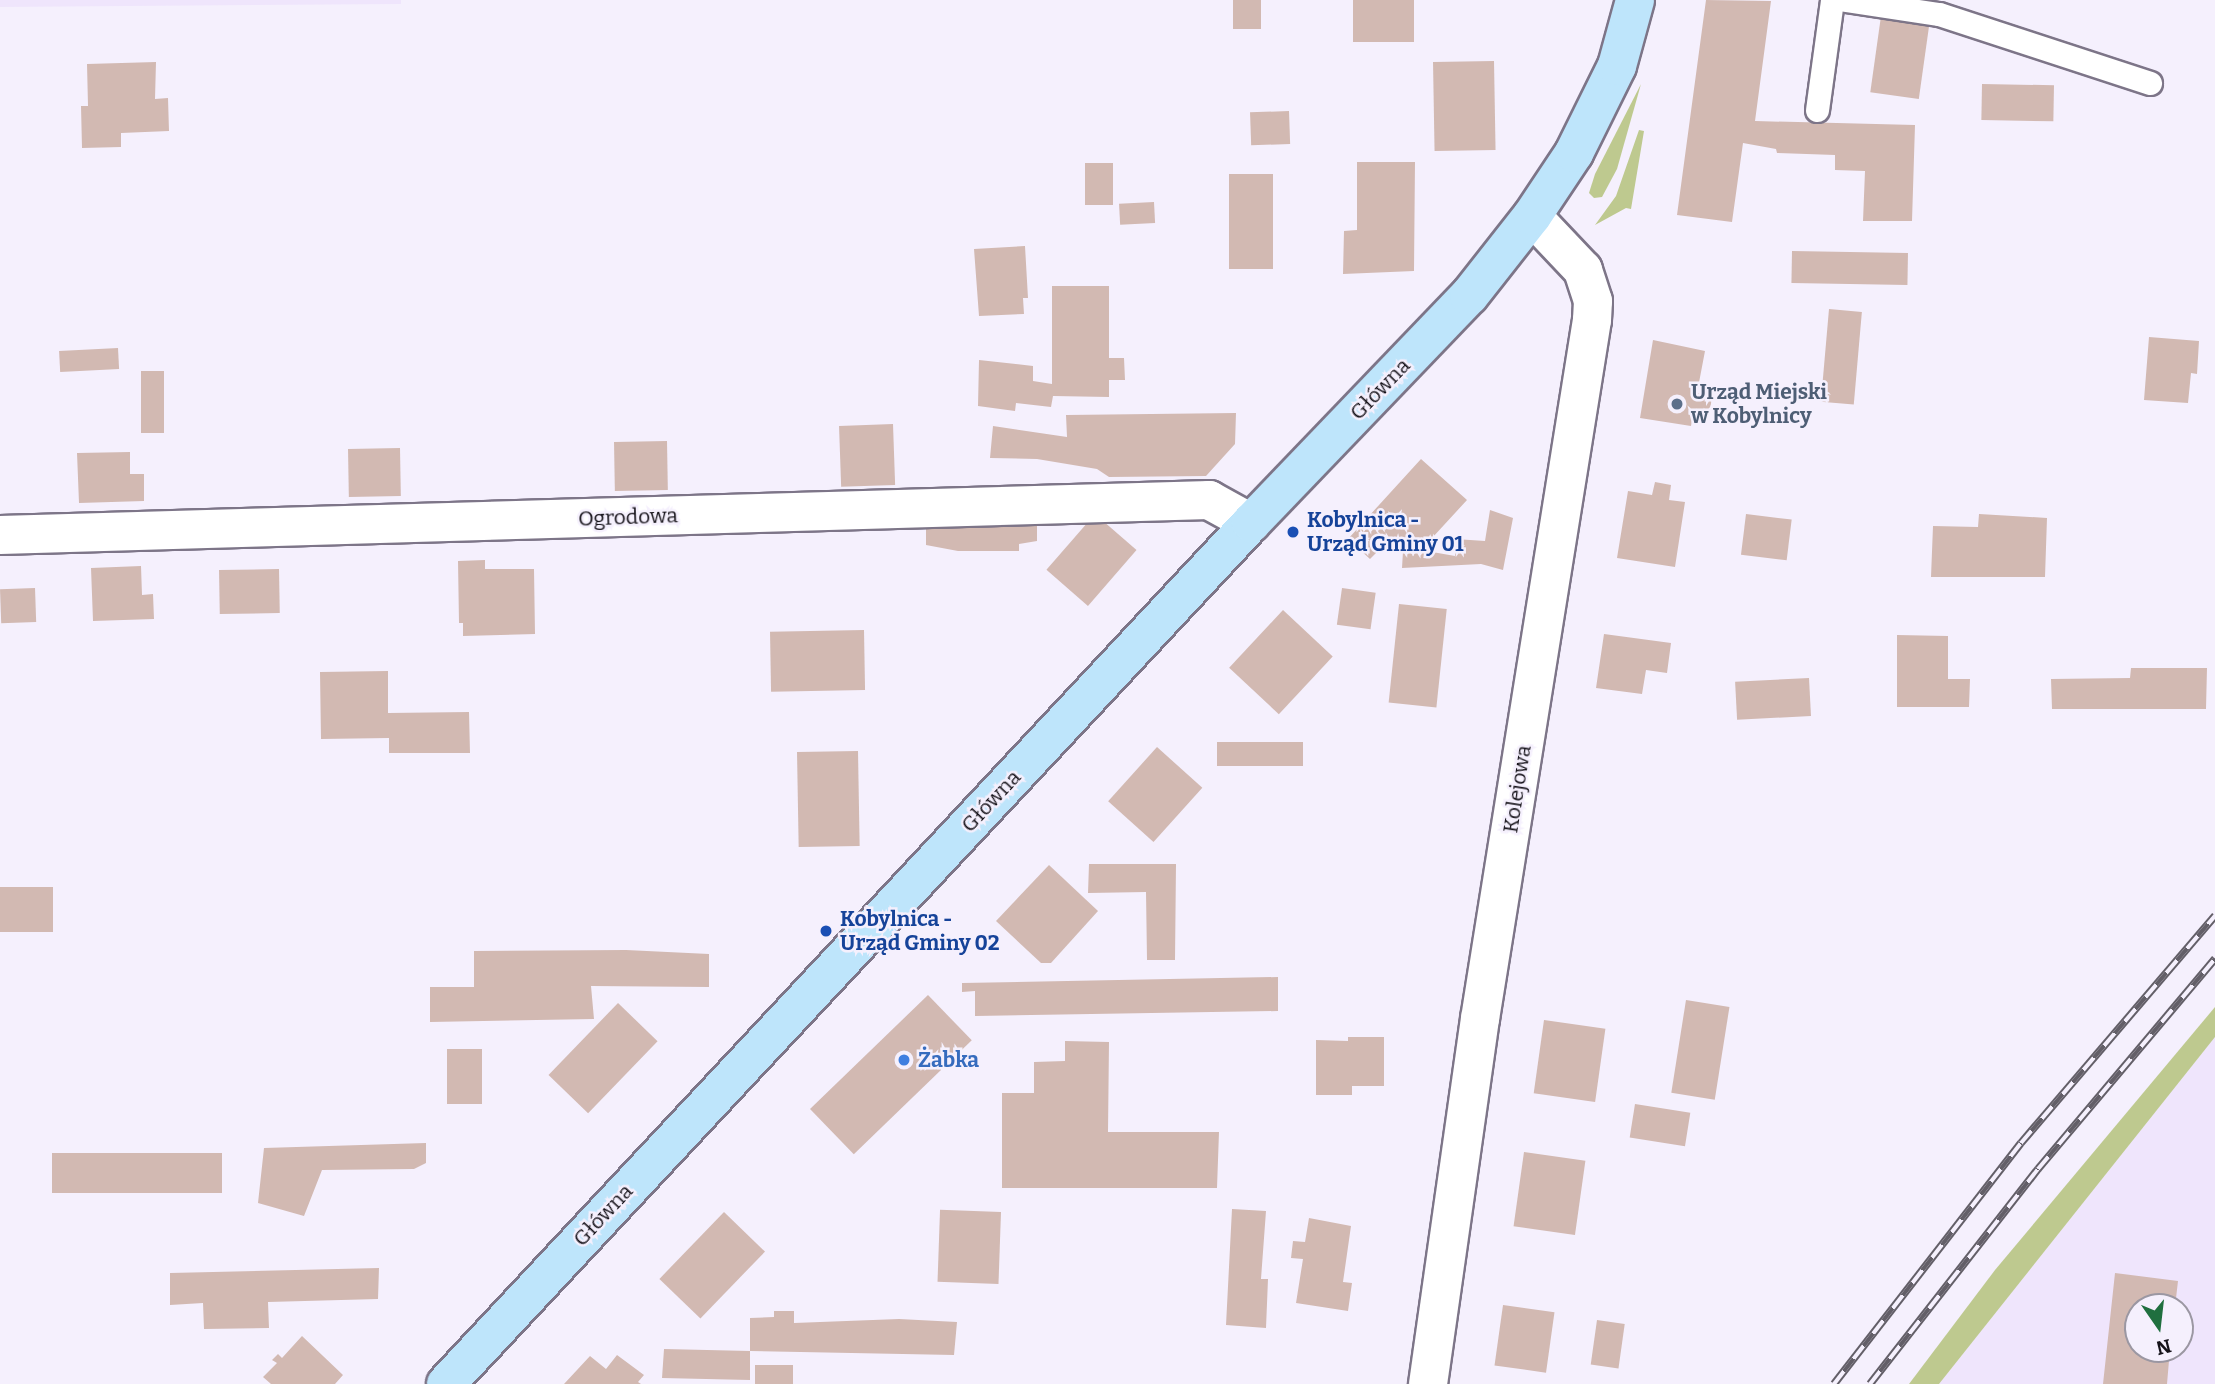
<!DOCTYPE html>
<html>
<head>
<meta charset="utf-8">
<style>
	body { margin:0 }
	#map { position:relative; width:2215px; height:1384px; overflow:hidden; background:#f5f0fd; font-family:Bitter,serif }
	div>[style] { position:absolute }
	[style*='--x'] { left:calc(var(--x)*1px); top:calc(var(--y)*1px); width:calc(var(--w)*1px); rotate:calc(var(--a)*1deg) }
	.built>* { inset:0; background:#efe5fc }
	.green>* { inset:0; background:#bec98f }
	.building>* { inset:0; background:#d2b9b2; transform-origin:0 0 }
	.roads { filter:drop-shadow(2px 0 #7d7588) drop-shadow(-2px 0 #7d7588) drop-shadow(0 2px #7d7588) drop-shadow(0 -2px #7d7588) }
	.lane>* { height:23px; margin:-11.5px; padding:0 11.5px; transform-origin:11.5px; border-radius:11.5px; background:#fff }
	.street>* { height:38px; margin:-19px; padding:0 19px; transform-origin:19px; border-radius:19px; background:#fff }
	.primary>* { height:38px; margin:-19px; padding:0 19px; transform-origin:19px; border-radius:19px; background:#bee5fb }
	.rail>* { height:8px; margin-top:-4px; transform-origin:0; background:repeating-linear-gradient(90deg,#f5f0fd 0 16px,#635f68 0 32px); box-sizing:border-box; border-block:2px solid #635f68 }
	.dots>* { width:19px; height:19px; translate:-50% -50%; box-sizing:border-box; border:4px solid #f5f0fd; border-radius:50% }
	span { translate:-50% -50%; white-space:nowrap; text-align:center; line-height:1.15; -webkit-text-stroke:5px #f5f0fd; paint-order:stroke }
	.street-label { font-size:21px; color:#151219 }
	.service-label { font-size:21px; color:#4e5e75; font-weight:700 }
	.left { translate:0 -50%; text-align:left }
	.transit-label { font-size:21px; color:#164399; font-weight:700 }
	.shop-label { font-size:21px; color:#366cbe; font-weight:700 }
	.north { position:absolute; left:2124px; top:1293px; width:70px; height:70px; box-sizing:border-box; background:#f5f0fd; border:2px solid #9b97a2; border-radius:50%; rotate:166deg; font-size:19px; font-weight:700; line-height:28px; text-align:center; color:#151219 }
	.north::after { content:''; display:block; margin:auto; width:24px; height:32px; background:#206f3f; clip-path:polygon(50% 0,100% 100%,50% 72%,0 100%) }
</style>
</head>
<body>
<div id="map">
	<div class="built">
		<i style="clip-path:polygon(0 0,401px 0,401px 4px,0 7px)"></i>
		<i style="clip-path:polygon(evenodd,2215px 1037px,2215px 1384px,1939px 1384px,2215px 1037px,2138px 1307px,2180px 1307px,2180px 1349px,2138px 1349px,2138px 1307px)"></i>
	</div>
	<div class="green">
		<i style="clip-path:polygon(1641px 84px,1617px 169px,1602px 197px,1594px 198px,1589px 193px,1595px 174px)"></i>
		<i style="clip-path:polygon(1639px 130px,1644px 131px,1631px 209px,1626px 208px,1595px 225px,1616px 196px)"></i>
		<i style="clip-path:polygon(2215px 1007px,2215px 1037px,1939px 1384px,1909px 1384px,1995px 1270px)"></i>
	</div>
	<div class="building">
		<i style="left:1233px;top:0;width:28px;height:29px"></i>
		<i style="left:1353px;top:0;width:61px;height:42px"></i>
		<i style="clip-path:polygon(1706px 0,1771px 1px,1755px 121px,1915px 125px,1912px 221px,1863px 221px,1865px 171px,1835px 170px,1835px 155px,1777px 153px,1776px 149px,1743px 143px,1732px 222px,1677px 215px)"></i>
		<i style="left:1881px;top:16px;width:49px;height:77px;rotate:8deg"></i>
		<i style="left:1494px;top:61px;width:89px;height:61px;rotate:89deg"></i>
		<i style="clip-path:polygon(156px 62px,155px 99px,168px 98px,169px 131px,121px 133px,121px 147px,82px 148px,81px 106px,88px 106px,87px 64px)"></i>
		<i style="left:1982px;top:84px;width:72px;height:36px;rotate:1deg"></i>
		<i style="left:1289px;top:111px;width:33px;height:39px;rotate:88deg"></i>
		<i style="clip-path:polygon(1357px 162px,1415px 162px,1414px 271px,1343px 274px,1344px 231px,1357px 230px)"></i>
		<i style="left:1113px;top:163px;width:42px;height:28px;rotate:90deg"></i>
		<i style="left:1229px;top:174px;width:44px;height:95px"></i>
		<i style="left:1154px;top:202px;width:21px;height:35px;rotate:87deg"></i>
		<i style="clip-path:polygon(1025px 246px,1028px 298px,1023px 298px,1024px 314px,979px 316px,974px 249px)"></i>
		<i style="left:1792px;top:251px;width:116px;height:32px;rotate:1deg"></i>
		<i style="clip-path:polygon(1052px 286px,1109px 286px,1109px 358px,1124px 358px,1125px 380px,1109px 380px,1109px 397px,1053px 396px,1051px 407px,1016px 403px,1015px 411px,978px 406px,979px 360px,1033px 366px,1033px 381px,1052px 384px)"></i>
		<i style="left:1829px;top:309px;width:33px;height:93px;rotate:5deg"></i>
		<i style="clip-path:polygon(2149px 337px,2199px 341px,2197px 374px,2191px 373px,2188px 403px,2144px 400px)"></i>
		<i style="clip-path:polygon(1653px 340px,1705px 351px,1697px 393px,1712px 397px,1709px 416px,1693px 414px,1691px 426px,1640px 418px)"></i>
		<i style="left:118px;top:348px;width:21px;height:59px;rotate:87deg"></i>
		<i style="left:141px;top:371px;width:23px;height:62px"></i>
		<i style="clip-path:polygon(1236px 413px,1235px 444px,1206px 476px,1109px 477px,1097px 469px,1037px 459px,990px 458px,993px 426px,1067px 437px,1066px 415px)"></i>
		<i style="left:893px;top:424px;width:61px;height:54px;rotate:88deg"></i>
		<i style="left:667px;top:441px;width:49px;height:53px;rotate:89deg"></i>
		<i style="left:400px;top:448px;width:48px;height:52px;rotate:89deg"></i>
		<i style="clip-path:polygon(130px 452px,130px 474px,144px 474px,144px 501px,79px 503px,77px 453px)"></i>
		<i style="clip-path:polygon(1421px 459px,1467px 500px,1421px 550px,1455px 556px,1455px 539px,1485px 541px,1490px 510px,1513px 518px,1503px 570px,1481px 564px,1402px 568px,1403px 551px,1390px 539px,1370px 559px,1348px 539px)"></i>
		<i style="clip-path:polygon(1655px 482px,1671px 485px,1669px 500px,1685px 502px,1675px 567px,1617px 558px,1628px 491px,1652px 495px)"></i>
		<i style="left:1095px;top:514px;width:55px;height:74px;rotate:41deg"></i>
		<i style="left:1746px;top:514px;width:46px;height:41px;rotate:7deg"></i>
		<i style="clip-path:polygon(1979px 514px,2047px 518px,2045px 577px,1931px 577px,1933px 526px,1978px 527px)"></i>
		<i style="clip-path:polygon(1037px 517px,1037px 541px,1019px 544px,1019px 551px,958px 551px,926px 545px,926px 520px)"></i>
		<i style="clip-path:polygon(485px 560px,485px 569px,534px 569px,535px 634px,463px 636px,463px 623px,459px 623px,458px 561px)"></i>
		<i style="clip-path:polygon(141px 566px,142px 595px,153px 594px,154px 619px,93px 621px,91px 568px)"></i>
		<i style="left:279px;top:569px;width:44px;height:60px;rotate:89deg"></i>
		<i style="left:35px;top:588px;width:34px;height:35px;rotate:88deg"></i>
		<i style="left:1342px;top:588px;width:34px;height:37px;rotate:8deg"></i>
		<i style="left:1399px;top:604px;width:48px;height:99px;rotate:6deg"></i>
		<i style="left:1283px;top:610px;width:68px;height:79px;rotate:43deg"></i>
		<i style="left:864px;top:630px;width:60px;height:94px;rotate:89deg"></i>
		<i style="clip-path:polygon(1604px 634px,1671px 643px,1667px 673px,1646px 670px,1642px 694px,1596px 688px)"></i>
		<i style="clip-path:polygon(1897px 635px,1948px 636px,1948px 679px,1970px 679px,1969px 707px,1897px 707px)"></i>
		<i style="clip-path:polygon(2131px 668px,2207px 668px,2206px 709px,2052px 709px,2051px 679px,2130px 678px)"></i>
		<i style="clip-path:polygon(388px 671px,388px 713px,469px 712px,470px 753px,389px 753px,389px 738px,321px 739px,320px 672px)"></i>
		<i style="left:1809px;top:678px;width:38px;height:74px;rotate:87deg"></i>
		<i style="left:1303px;top:742px;width:24px;height:86px;rotate:90deg"></i>
		<i style="left:1157px;top:747px;width:61px;height:73px;rotate:42deg"></i>
		<i style="left:858px;top:751px;width:95px;height:61px;rotate:89deg"></i>
		<i style="clip-path:polygon(1089px 864px,1176px 864px,1175px 960px,1147px 960px,1146px 892px,1088px 893px)"></i>
		<i style="clip-path:polygon(1049px 865px,1098px 911px,1051px 963px,1041px 963px,996px 921px)"></i>
		<i style="left:0;top:887px;width:53px;height:45px"></i>
		<i style="clip-path:polygon(626px 950px,709px 954px,709px 987px,591px 986px,594px 1019px,430px 1022px,430px 987px,474px 987px,474px 951px)"></i>
		<i style="clip-path:polygon(1278px 977px,1278px 1011px,975px 1016px,975px 991px,962px 992px,962px 983px)"></i>
		<i style="left:928px;top:995px;width:63px;height:164px;rotate:46deg"></i>
		<i style="left:1686px;top:1000px;width:44px;height:94px;rotate:9deg"></i>
		<i style="left:618px;top:1003px;width:55px;height:100px;rotate:44deg"></i>
		<i style="left:1544px;top:1020px;width:62px;height:74px;rotate:8deg"></i>
		<i style="clip-path:polygon(1348px 1037px,1384px 1037px,1384px 1086px,1352px 1086px,1352px 1095px,1316px 1095px,1316px 1040px,1348px 1041px)"></i>
		<i style="clip-path:polygon(1065px 1041px,1109px 1042px,1108px 1132px,1219px 1132px,1217px 1188px,1002px 1188px,1002px 1093px,1034px 1093px,1034px 1062px,1065px 1061px)"></i>
		<i style="left:447px;top:1049px;width:35px;height:55px"></i>
		<i style="left:1635px;top:1104px;width:56px;height:34px;rotate:9deg"></i>
		<i style="clip-path:polygon(426px 1143px,426px 1163px,414px 1169px,322px 1170px,304px 1216px,258px 1203px,264px 1148px)"></i>
		<i style="left:1524px;top:1152px;width:62px;height:75px;rotate:8deg"></i>
		<i style="left:222px;top:1153px;width:40px;height:170px;rotate:90deg"></i>
		<i style="clip-path:polygon(1232px 1209px,1266px 1211px,1261px 1279px,1268px 1279px,1266px 1328px,1226px 1325px)"></i>
		<i style="left:724px;top:1212px;width:57px;height:93px;rotate:44deg"></i>
		<i style="left:1001px;top:1212px;width:72px;height:61px;rotate:92deg"></i>
		<i style="clip-path:polygon(1309px 1218px,1351px 1226px,1343px 1282px,1352px 1283px,1348px 1311px,1296px 1303px,1303px 1259px,1291px 1258px,1293px 1241px,1305px 1242px)"></i>
		<i style="clip-path:polygon(379px 1268px,378px 1299px,268px 1302px,269px 1328px,204px 1329px,203px 1303px,170px 1305px,170px 1273px)"></i>
		<i style="clip-path:polygon(2115px 1273px,2178px 1281px,2175px 1307px,2138px 1307px,2138px 1349px,2170px 1349px,2167px 1384px,2103px 1384px)"></i>
		<i style="left:1503px;top:1305px;width:52px;height:61px;rotate:8deg"></i>
		<i style="clip-path:polygon(774px 1311px,794px 1311px,794px 1323px,899px 1319px,957px 1322px,954px 1355px,750px 1351px,750px 1380px,662px 1378px,664px 1349px,750px 1351px,750px 1318px,774px 1317px)"></i>
		<i style="left:1597px;top:1320px;width:28px;height:45px;rotate:8deg"></i>
		<i style="clip-path:polygon(302px 1336px,343px 1375px,335px 1384px,271px 1384px,263px 1377px,277px 1363px,272px 1360px,278px 1354px,282px 1358px)"></i>
		<i style="clip-path:polygon(617px 1355px,644px 1375px,638px 1382px,641px 1384px,564px 1384px,590px 1356px,606px 1369px)"></i>
		<i style="left:755px;top:1365px;width:38px;height:19px"></i>
	</div>
	<div class="roads">
		<div class="lane">
			<i style="--x:1845;--y:0;--w:95;--a:8.5"></i>
			<i style="--x:1939;--y:14;--w:222;--a:18.1"></i>
			<i style="--x:1817;--y:110;--w:111;--a:-82.2"></i>
		</div>
		<div class="street">
			<i style="--x:0;--y:535;--w:1210;--a:-1.66"></i>
			<i style="--x:1209;--y:500;--w:48;--a:28.7"></i>
			<i style="--x:1428;--y:1384;--w:369;--a:-81.9"></i>
			<i style="--x:1480;--y:1019;--w:708;--a:-80.9"></i>
			<i style="--x:1592;--y:320;--w:19;--a:-87"></i>
			<i style="--x:1593;--y:301;--w:33;--a:-108"></i>
			<i style="--x:1583;--y:270;--w:74;--a:-133.4"></i>
		</div>
		<div class="primary">
			<i style="--x:446;--y:1384;--w:1179;--a:-46.93"></i>
			<i style="--x:1251;--y:523;--w:315;--a:-46.2"></i>
			<i style="--x:1469;--y:296;--w:102;--a:-51.8"></i>
			<i style="--x:1532;--y:216;--w:76;--a:-56.3"></i>
			<i style="--x:1574;--y:153;--w:97;--a:-63.7"></i>
			<i style="--x:1617;--y:66;--w:68;--a:-74.7"></i>
		</div>
	</div>
	<div class="rail">
		<i style="--x:1834;--y:1384;--w:305;--a:-52.2"></i>
		<i style="--x:2021;--y:1143;--w:299;--a:-49.5"></i>
		<i style="--x:1870;--y:1384;--w:273;--a:-52"></i>
		<i style="--x:2038;--y:1169;--w:275;--a:-49.9"></i>
	</div>
	<div class="dots">
		<i style="left:1677px;top:404px;background:#5c6f8a"></i>
		<i style="left:1293px;top:532px;background:#1a4fb4"></i>
		<i style="left:826px;top:931px;background:#1a4fb4"></i>
		<i style="left:904px;top:1060px;background:#3f7fe0"></i>
	</div>
	<div class="street-label">
		<span style="left:1380px;top:389px;rotate:-46deg">Główna</span>
		<span style="left:628px;top:517px;rotate:-2deg">Ogrodowa</span>
		<span style="left:1517px;top:789px;rotate:-81deg">Kolejowa</span>
		<span style="left:991px;top:801px;rotate:-47deg">Główna</span>
		<span style="left:603px;top:1215px;rotate:-47deg">Główna</span>
	</div>
	<div class="service-label">
		<span class="left" style="left:1691px;top:404px">Urząd Miejski<br>w Kobylnicy</span>
	</div>
	<div class="transit-label">
		<span class="left" style="left:1307px;top:532px">Kobylnica -<br>Urząd Gminy 01</span>
		<span class="left" style="left:840px;top:931px">Kobylnica -<br>Urząd Gminy 02</span>
	</div>
	<div class="shop-label">
		<span class="left" style="left:918px;top:1060px">Żabka</span>
	</div>
	<div class="north">N</div>
</div>
</body>
</html>
